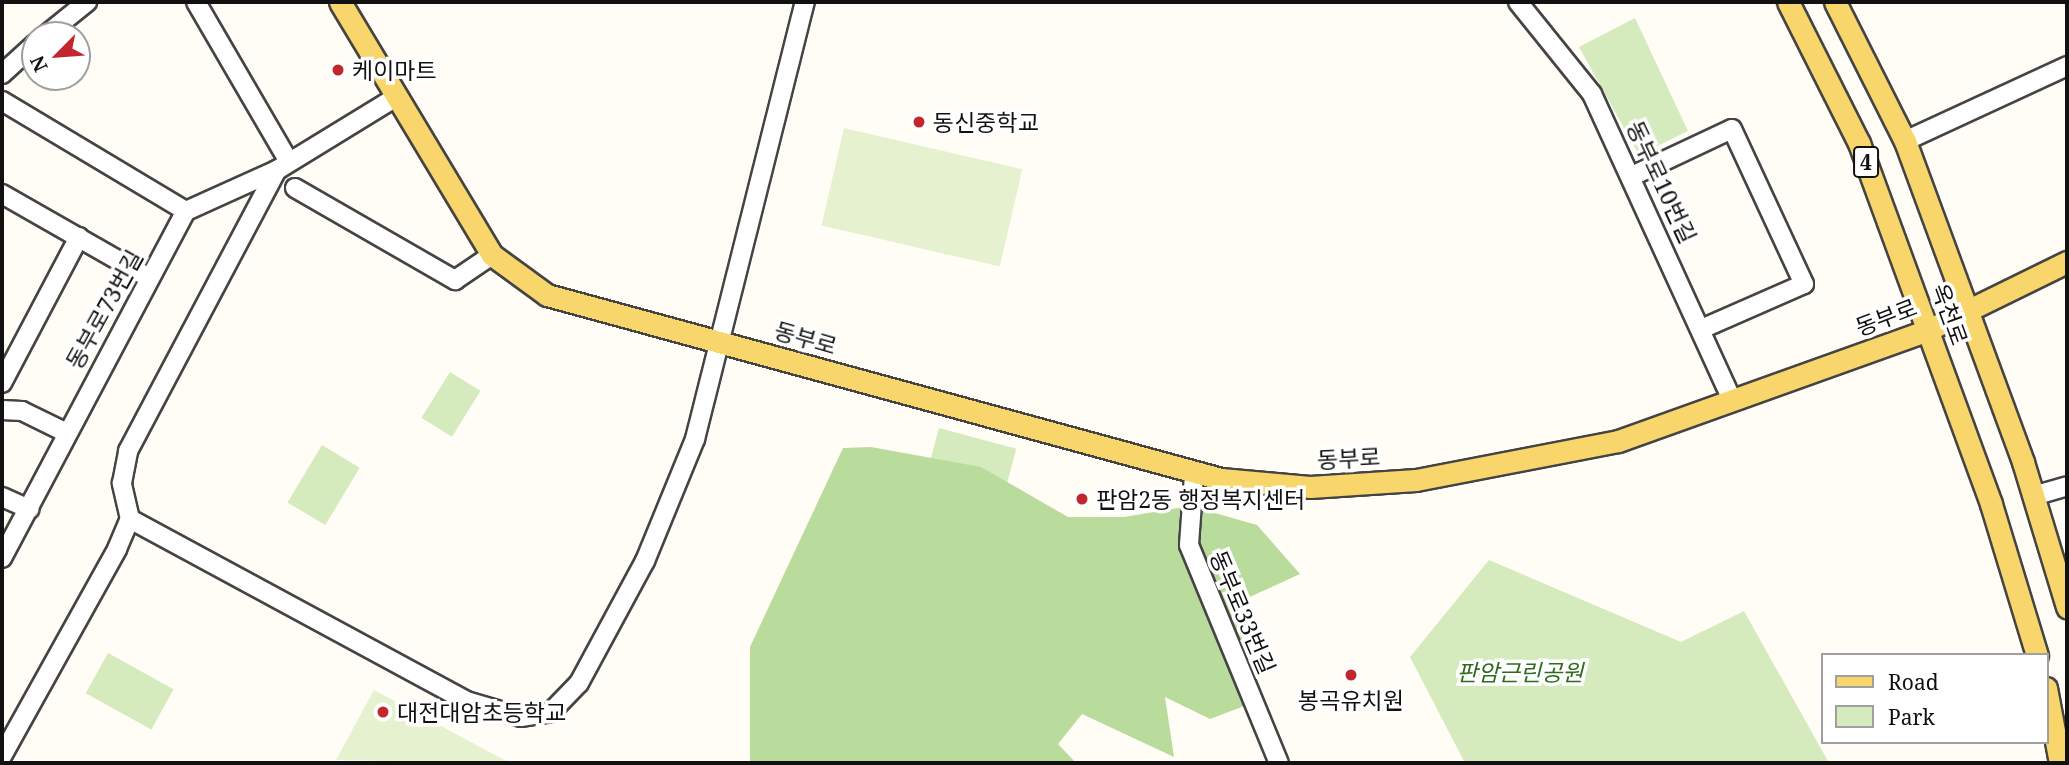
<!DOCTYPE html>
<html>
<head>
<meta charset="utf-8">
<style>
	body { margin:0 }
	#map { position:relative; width:2069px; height:765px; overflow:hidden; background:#fffdf5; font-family:"Noto Serif","Noto Sans KR",serif }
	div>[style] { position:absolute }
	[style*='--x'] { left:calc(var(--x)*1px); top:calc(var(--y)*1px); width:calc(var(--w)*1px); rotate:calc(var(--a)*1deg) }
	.green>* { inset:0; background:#d5ebbd; transform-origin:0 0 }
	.forest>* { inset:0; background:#b9dc9c }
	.pitch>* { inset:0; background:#e6f2cf; transform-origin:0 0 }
	.roads { filter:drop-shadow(2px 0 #444) drop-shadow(-2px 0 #444) drop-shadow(0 2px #444) drop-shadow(0 -2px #444) }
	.minor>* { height:18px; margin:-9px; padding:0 9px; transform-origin:9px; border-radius:9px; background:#fff }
	.major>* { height:21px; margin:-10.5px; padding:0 10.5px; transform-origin:10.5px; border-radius:10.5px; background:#f9d66b }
	.dots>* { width:19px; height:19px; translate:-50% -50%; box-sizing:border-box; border:4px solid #fff; border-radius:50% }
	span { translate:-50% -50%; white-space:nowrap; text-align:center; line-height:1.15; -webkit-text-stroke:7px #fff; paint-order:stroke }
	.shield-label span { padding:2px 5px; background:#fff; border:2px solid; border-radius:5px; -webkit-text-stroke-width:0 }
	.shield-label { font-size:21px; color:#111; font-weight:700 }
	.poi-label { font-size:23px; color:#111 }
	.left { translate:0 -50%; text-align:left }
	.street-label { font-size:23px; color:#111 }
	.park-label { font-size:23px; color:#2f6b1f; font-style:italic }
	.frame { position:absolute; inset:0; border:4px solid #111; pointer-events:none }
	.legend { position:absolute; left:1821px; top:653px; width:228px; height:91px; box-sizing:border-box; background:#fff; border:2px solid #a0a0a0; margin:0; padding:9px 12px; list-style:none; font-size:21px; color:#111 }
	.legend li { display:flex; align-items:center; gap:14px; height:35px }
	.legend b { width:35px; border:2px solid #a0a0a0 }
	.north { position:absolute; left:21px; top:21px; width:70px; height:70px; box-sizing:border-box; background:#fff; border:2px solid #a0a0a0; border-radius:50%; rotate:245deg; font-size:19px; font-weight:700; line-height:28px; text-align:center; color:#111 }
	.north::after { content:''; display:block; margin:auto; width:24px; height:32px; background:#c4262e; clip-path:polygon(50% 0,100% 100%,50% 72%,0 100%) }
</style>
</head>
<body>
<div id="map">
	<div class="green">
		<i style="clip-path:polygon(1635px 18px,1688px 131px,1639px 155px,1579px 47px)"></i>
		<i style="left:450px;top:372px;width:36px;height:54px;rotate:32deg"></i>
		<i style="left:939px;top:428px;width:80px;height:92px;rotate:15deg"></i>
		<i style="left:322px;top:445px;width:44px;height:67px;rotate:31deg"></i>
		<i style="clip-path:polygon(1489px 560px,1681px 642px,1744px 611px,1829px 763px,1465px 763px,1410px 657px)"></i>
		<i style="left:108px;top:653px;width:75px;height:46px;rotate:29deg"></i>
	</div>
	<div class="forest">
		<i style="clip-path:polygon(871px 447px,981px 467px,1068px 517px,1124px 517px,1190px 506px,1257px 525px,1300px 574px,1239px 602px,1247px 705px,1210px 719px,1165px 697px,1174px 757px,1082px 714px,1058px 744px,1076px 763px,750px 763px,750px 647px,843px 448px)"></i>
	</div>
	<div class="pitch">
		<i style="left:844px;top:128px;width:183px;height:100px;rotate:13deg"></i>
		<i style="clip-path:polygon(374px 690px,510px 763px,336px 760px)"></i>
	</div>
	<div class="roads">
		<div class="minor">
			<i style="--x:196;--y:2;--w:185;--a:59.8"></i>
			<i style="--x:1518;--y:2;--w:118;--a:51.2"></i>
			<i style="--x:1592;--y:94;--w:337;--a:65.4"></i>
			<i style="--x:46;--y:35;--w:53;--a:-38.8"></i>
			<i style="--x:2;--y:74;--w:45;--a:-42.3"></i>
			<i style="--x:2;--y:101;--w:214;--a:30.9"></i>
			<i style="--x:1905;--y:141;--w:179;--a:-24.8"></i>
			<i style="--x:1632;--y:176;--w:110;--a:-25.2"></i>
			<i style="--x:1732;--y:129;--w:171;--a:65.1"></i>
			<i style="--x:1804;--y:284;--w:109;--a:156.3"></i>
			<i style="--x:295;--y:188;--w:185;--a:29.9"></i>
			<i style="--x:455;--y:280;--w:45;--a:-34"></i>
			<i style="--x:2;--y:194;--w:169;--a:29.7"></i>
			<i style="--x:2;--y:383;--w:165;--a:-62.2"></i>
			<i style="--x:2;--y:410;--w:20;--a:3"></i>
			<i style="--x:22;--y:411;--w:48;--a:26"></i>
			<i style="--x:1194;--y:475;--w:70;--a:94.1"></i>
			<i style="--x:1189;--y:545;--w:236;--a:67.6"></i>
			<i style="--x:2033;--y:496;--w:35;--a:-16"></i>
			<i style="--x:2;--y:497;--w:30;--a:24"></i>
			<i style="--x:130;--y:519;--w:382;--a:28.4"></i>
			<i style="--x:466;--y:701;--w:57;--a:16.2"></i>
			<i style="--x:521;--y:717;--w:30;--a:-9"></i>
			<i style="--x:551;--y:712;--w:40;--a:-46"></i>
			<i style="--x:579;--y:683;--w:139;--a:-61.6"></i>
			<i style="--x:645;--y:561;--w:132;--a:-67.7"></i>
			<i style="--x:695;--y:439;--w:451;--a:-75.9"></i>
			<i style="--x:2;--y:558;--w:393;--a:-62.1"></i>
			<i style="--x:186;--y:211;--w:100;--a:-24.3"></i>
			<i style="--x:277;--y:170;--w:140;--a:-31.5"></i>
			<i style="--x:2;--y:756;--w:237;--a:-60.9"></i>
			<i style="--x:117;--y:549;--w:33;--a:-67"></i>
			<i style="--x:130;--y:519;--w:37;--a:-103"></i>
			<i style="--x:122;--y:483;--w:33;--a:-79"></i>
			<i style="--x:128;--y:451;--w:318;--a:-62.1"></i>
		</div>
		<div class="major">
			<i style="--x:340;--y:2;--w:295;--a:59"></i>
			<i style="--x:492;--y:255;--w:68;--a:36"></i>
			<i style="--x:547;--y:295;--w:699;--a:15.27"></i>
			<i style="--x:1221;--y:479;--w:89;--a:5.1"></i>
			<i style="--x:1310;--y:487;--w:106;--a:-3.8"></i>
			<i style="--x:1416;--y:480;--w:206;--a:-10.9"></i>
			<i style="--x:1618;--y:441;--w:329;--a:-19.7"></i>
			<i style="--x:1928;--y:330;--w:155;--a:-26.1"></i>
			<i style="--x:1788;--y:2;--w:158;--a:63.3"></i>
			<i style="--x:1859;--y:143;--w:384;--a:69.9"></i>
			<i style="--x:1991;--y:504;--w:158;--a:73.1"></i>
			<i style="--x:1835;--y:2;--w:156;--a:63.3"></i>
			<i style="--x:1905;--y:141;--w:342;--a:69.8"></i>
			<i style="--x:2023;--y:462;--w:152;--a:73.1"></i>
			<i style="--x:2046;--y:688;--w:76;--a:79.4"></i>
		</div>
	</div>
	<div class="dots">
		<i style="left:338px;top:70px;background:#c4262e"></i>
		<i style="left:919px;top:122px;background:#c4262e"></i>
		<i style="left:1082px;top:499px;background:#c4262e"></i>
		<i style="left:1351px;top:675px;background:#c4262e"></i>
		<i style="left:383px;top:712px;background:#c4262e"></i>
	</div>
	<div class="shield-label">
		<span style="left:1866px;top:162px">4</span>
	</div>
	<div class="poi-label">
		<span class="left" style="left:352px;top:70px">케이마트</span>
		<span class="left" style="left:933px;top:122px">동신중학교</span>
		<span class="left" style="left:1096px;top:499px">판암2동 행정복지센터</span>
		<span style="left:1351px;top:700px">봉곡유치원</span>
		<span class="left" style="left:397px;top:712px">대전대암초등학교</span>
	</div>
	<div class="street-label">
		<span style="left:1662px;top:182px;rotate:65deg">동부로10번길</span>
		<span style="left:104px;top:309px;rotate:-61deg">동부로73번길</span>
		<span style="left:1950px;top:314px;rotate:70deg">옥천로</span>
		<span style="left:1886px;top:317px;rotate:-21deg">동부로</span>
		<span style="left:806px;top:338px;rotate:16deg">동부로</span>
		<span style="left:1349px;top:458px;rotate:-3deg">동부로</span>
		<span style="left:1243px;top:612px;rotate:67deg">동부로33번길</span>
	</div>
	<div class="park-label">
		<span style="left:1520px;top:672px">판암근린공원</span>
	</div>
	<div class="frame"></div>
	<ul class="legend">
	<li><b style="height:9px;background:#f9d66b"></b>Road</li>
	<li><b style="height:19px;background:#d5ebbd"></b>Park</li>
	</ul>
	<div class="north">N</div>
</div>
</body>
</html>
